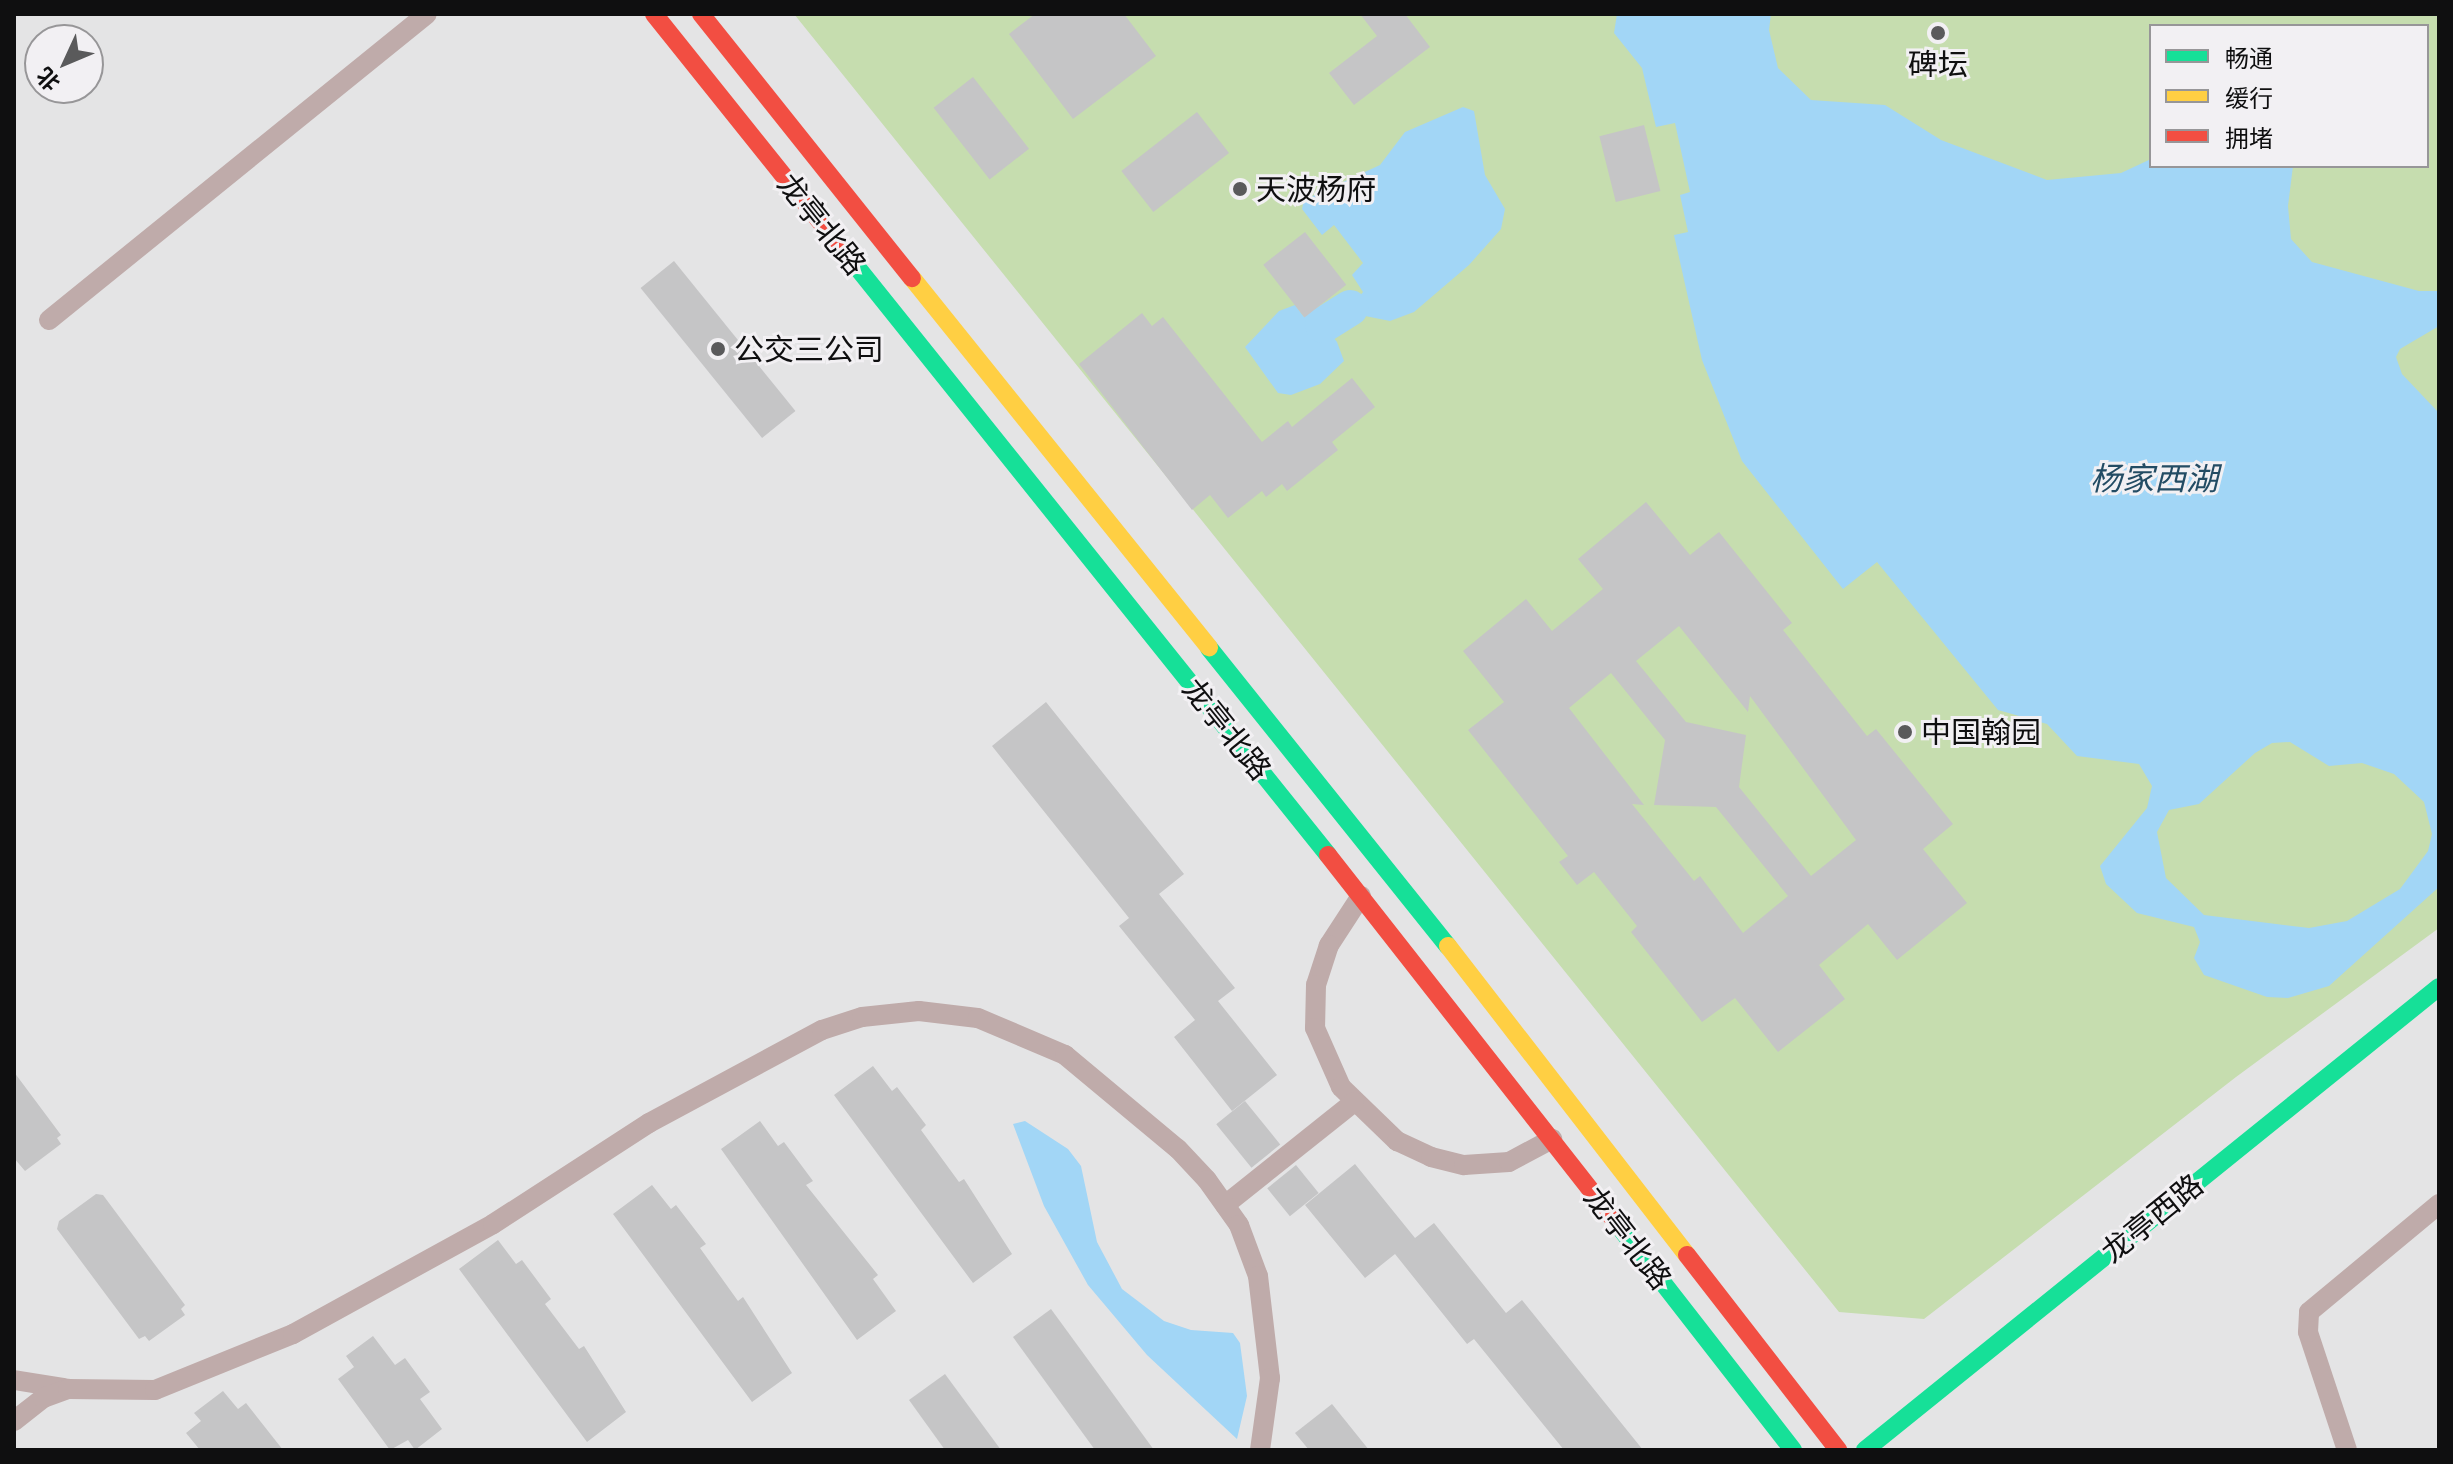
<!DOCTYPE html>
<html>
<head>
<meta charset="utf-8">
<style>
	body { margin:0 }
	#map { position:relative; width:2453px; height:1464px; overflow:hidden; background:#e4e4e5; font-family:"PT Sans Narrow","Noto Sans SC",sans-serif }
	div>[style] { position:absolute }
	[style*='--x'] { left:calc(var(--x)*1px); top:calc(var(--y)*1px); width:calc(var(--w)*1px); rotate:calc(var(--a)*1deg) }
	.green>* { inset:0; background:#c6ddaf }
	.water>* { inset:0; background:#a2d6f6 }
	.canal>* { height:36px; margin:-18px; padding:0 18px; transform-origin:18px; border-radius:18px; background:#a2d6f6 }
	.building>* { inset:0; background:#c5c5c6; transform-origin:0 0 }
	.lane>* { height:20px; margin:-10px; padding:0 10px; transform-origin:10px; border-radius:10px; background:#bfabaa }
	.fast>* { height:18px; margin:-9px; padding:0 9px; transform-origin:9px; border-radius:9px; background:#16e098 }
	.slow>* { height:18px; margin:-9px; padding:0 9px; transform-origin:9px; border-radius:9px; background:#ffcf43 }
	.jam>* { height:18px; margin:-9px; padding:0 9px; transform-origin:9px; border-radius:9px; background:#f24e42 }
	.dots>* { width:22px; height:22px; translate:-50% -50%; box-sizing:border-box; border:4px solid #f2f0f3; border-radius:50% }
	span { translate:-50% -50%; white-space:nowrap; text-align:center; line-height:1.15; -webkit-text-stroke:6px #f2f0f3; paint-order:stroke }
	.poi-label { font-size:30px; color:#0f0f10 }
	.left { translate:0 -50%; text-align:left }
	.street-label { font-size:30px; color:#0f0f10 }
	.water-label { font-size:32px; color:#234c64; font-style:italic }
	.frame { position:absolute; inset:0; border:16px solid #0f0f10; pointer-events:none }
	.legend { position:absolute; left:2149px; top:24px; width:280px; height:144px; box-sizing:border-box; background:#f2f0f3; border:2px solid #979698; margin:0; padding:10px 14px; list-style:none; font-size:24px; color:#0f0f10 }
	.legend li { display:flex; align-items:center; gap:16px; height:40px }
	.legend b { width:40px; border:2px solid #979698 }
	.north { position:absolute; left:24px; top:24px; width:80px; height:80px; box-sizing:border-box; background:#f2f0f3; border:2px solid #979698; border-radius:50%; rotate:226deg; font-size:22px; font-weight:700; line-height:32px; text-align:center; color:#0f0f10 }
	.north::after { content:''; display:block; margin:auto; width:28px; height:36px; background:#5a5a5b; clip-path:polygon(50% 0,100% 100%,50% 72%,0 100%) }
</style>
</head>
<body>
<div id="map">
	<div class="green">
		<i style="clip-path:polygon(evenodd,794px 14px,2439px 14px,2439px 928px,2236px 1077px,1924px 1319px,1839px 1312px,794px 14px,2151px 26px,2427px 26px,2427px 166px,2151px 166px,2151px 26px)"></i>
	</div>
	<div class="water">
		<i style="clip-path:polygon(evenodd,1617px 14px,1771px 14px,1769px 30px,1778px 68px,1811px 100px,1885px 105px,1941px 140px,2047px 180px,2121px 173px,2151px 159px,2151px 166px,2293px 166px,2288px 206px,2291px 239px,2312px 262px,2419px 291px,2439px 291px,2439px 326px,2400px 349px,2396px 357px,2402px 374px,2439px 413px,2439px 887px,2329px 986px,2288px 998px,2267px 997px,2204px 975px,2194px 958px,2200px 942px,2194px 927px,2137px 913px,2106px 884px,2100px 866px,2147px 808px,2152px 786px,2139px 764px,2077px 756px,2047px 724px,1998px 710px,1877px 562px,1843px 589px,1742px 461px,1702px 360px,1674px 235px,1688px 232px,1680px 195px,1690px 192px,1675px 123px,1656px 127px,1642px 68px,1614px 33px,1617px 14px,2290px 742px,2329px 766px,2362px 763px,2394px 774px,2424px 802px,2432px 834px,2428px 851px,2400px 889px,2347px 921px,2309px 928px,2204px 915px,2166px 878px,2157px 832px,2169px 810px,2199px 804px,2255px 753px,2272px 743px,2290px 742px)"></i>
		<i style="clip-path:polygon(1463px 107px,1474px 111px,1485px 175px,1505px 209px,1501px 229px,1469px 265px,1414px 312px,1390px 321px,1355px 314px,1350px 308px,1363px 292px,1352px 275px,1363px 263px,1334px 225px,1322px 235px,1302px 209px,1304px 200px,1380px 165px,1405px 132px)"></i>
		<i style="clip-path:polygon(1295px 305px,1304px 317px,1312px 311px,1337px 342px,1344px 361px,1320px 384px,1291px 395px,1278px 393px,1245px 347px,1279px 311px)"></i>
		<i style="clip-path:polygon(1025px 1121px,1068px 1149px,1081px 1166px,1097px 1242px,1122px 1289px,1164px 1321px,1191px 1330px,1233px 1333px,1240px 1343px,1247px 1396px,1237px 1439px,1147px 1355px,1088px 1285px,1044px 1206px,1013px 1124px)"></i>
	</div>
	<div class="canal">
		<i style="--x:1323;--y:325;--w:32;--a:-32"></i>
	</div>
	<div class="building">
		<i style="clip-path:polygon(1035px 14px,1124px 14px,1156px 56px,1073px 119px,1009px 34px)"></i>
		<i style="clip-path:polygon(1360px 14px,1405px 14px,1430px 47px,1354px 105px,1329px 73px,1377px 36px)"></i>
		<i style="left:973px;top:77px;width:91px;height:50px;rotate:52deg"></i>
		<i style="left:1197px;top:112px;width:52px;height:96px;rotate:52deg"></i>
		<i style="left:1644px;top:125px;width:68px;height:46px;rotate:76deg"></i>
		<i style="left:1305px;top:232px;width:67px;height:53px;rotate:52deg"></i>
		<i style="left:674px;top:261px;width:193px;height:43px;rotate:51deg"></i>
		<i style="clip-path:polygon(1142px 313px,1152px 326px,1163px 317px,1262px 442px,1288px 421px,1292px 427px,1352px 378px,1375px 407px,1332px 442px,1338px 450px,1287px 491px,1282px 484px,1266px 497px,1262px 491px,1228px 518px,1210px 495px,1192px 510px,1079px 364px)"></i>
		<i style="clip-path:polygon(evenodd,1646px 502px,1690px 555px,1719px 532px,1792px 623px,1783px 630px,1867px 736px,1876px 729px,1953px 824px,1923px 849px,1967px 903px,1897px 960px,1868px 924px,1819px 965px,1845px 999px,1778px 1052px,1735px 998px,1702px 1022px,1631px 932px,1637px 926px,1594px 872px,1577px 885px,1559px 862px,1568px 856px,1468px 730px,1504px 702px,1463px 651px,1526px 599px,1552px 631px,1603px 589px,1578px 559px,1646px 502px,1679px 626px,1748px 712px,1750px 696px,1856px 840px,1811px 876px,1739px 787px,1746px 735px,1686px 722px,1636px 661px,1679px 626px,1646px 502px,1611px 673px,1665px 740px,1654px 805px,1716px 807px,1788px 896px,1743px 933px,1700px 876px,1694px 881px,1632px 804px,1644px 805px,1569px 708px,1611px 673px)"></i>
		<i style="clip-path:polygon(1046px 702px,1184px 874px,1159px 894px,1235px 988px,1218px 1001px,1277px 1075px,1232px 1111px,1174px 1037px,1195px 1020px,1119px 926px,1129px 918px,992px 746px)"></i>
		<i style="clip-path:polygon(873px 1066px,892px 1091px,897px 1087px,926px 1125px,921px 1130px,959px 1182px,964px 1179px,1012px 1254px,973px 1283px,834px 1095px)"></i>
		<i style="clip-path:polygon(14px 1072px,61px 1135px,57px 1138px,61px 1144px,25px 1171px,14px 1158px)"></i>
		<i style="left:1245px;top:1101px;width:56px;height:37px;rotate:51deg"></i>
		<i style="clip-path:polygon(760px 1121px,778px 1146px,784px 1142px,813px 1181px,806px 1185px,878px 1275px,873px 1279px,896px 1311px,857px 1340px,721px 1149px)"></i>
		<i style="clip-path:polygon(1355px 1164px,1415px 1238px,1434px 1223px,1506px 1313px,1522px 1300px,1643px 1450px,1564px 1450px,1474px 1339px,1467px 1344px,1395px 1254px,1365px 1278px,1305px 1205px)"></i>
		<i style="left:1296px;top:1165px;width:36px;height:37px;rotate:51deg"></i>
		<i style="clip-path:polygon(652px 1185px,671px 1209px,676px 1205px,706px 1244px,700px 1248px,738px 1301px,743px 1297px,792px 1373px,752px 1402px,613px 1214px)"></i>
		<i style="clip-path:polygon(96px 1194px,103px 1195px,185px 1305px,181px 1309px,185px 1315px,149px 1341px,145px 1336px,139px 1339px,57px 1229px,59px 1221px)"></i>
		<i style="clip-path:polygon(498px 1240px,516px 1264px,522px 1260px,551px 1299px,545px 1304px,579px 1349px,584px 1346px,626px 1412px,587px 1442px,459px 1269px)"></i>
		<i style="clip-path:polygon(1051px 1309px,1154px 1450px,1095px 1450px,1013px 1337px)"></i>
		<i style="clip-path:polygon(373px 1336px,395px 1365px,405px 1358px,430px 1392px,420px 1399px,442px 1429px,415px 1450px,408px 1440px,390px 1450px,338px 1379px,354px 1367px,346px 1356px)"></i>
		<i style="clip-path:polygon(945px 1374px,1001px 1450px,945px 1450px,909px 1400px)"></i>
		<i style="clip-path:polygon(223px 1391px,238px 1409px,246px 1403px,283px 1450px,200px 1450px,186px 1433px,201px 1421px,194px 1413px)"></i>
		<i style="clip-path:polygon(1332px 1404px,1369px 1450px,1309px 1450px,1295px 1433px)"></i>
	</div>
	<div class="lane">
		<i style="--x:49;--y:320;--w:486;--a:-39"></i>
		<i style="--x:1361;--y:896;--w:59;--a:123.1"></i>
		<i style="--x:1329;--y:945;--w:42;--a:108"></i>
		<i style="--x:1316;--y:985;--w:43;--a:91.3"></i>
		<i style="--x:1315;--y:1028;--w:64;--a:66.2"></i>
		<i style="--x:1341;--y:1087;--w:78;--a:44"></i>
		<i style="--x:1397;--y:1141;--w:38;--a:25"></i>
		<i style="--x:1431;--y:1157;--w:34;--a:14"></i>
		<i style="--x:1464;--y:1165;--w:45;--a:-3.8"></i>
		<i style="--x:1509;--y:1162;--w:49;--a:-28.1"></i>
		<i style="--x:1225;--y:1205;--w:165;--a:-38.6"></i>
		<i style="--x:14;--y:1380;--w:51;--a:9.1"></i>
		<i style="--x:14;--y:1421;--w:37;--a:-38"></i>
		<i style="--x:43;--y:1398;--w:27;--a:-20"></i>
		<i style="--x:68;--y:1389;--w:87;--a:0.7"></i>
		<i style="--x:155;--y:1390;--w:149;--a:-22.1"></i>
		<i style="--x:293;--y:1334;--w:228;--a:-28.8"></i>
		<i style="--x:493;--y:1224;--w:186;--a:-32.9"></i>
		<i style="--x:649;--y:1123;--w:196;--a:-28.3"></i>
		<i style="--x:822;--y:1030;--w:42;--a:-18"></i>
		<i style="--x:862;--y:1017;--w:57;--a:-6"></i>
		<i style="--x:919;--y:1011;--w:59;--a:6.8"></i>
		<i style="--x:978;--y:1018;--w:95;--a:23"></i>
		<i style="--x:1065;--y:1055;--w:147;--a:39.8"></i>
		<i style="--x:1178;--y:1149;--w:42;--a:46.9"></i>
		<i style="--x:1207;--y:1180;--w:55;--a:54.6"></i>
		<i style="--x:1239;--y:1225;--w:54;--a:69.6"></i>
		<i style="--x:1258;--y:1276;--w:103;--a:83.3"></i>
		<i style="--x:1270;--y:1378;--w:73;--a:97.9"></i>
		<i style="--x:2347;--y:1450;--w:124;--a:-108.3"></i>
		<i style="--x:2308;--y:1332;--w:20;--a:-87"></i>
		<i style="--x:2309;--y:1312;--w:169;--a:-39.7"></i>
	</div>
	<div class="fast">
		<i style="--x:840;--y:246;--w:780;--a:51.29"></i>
		<i style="--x:1209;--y:648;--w:382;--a:51.3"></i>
		<i style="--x:1621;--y:1229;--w:280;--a:52.1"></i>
		<i style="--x:1865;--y:1450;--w:737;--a:-38.89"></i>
	</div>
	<div class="slow">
		<i style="--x:912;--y:278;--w:474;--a:51.2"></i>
		<i style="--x:1448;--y:946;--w:391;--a:52.3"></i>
	</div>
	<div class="jam">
		<i style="--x:654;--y:14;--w:297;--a:51.3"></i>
		<i style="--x:701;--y:14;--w:338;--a:51.4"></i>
		<i style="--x:1328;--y:855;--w:475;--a:51.9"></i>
		<i style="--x:1687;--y:1255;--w:247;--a:52.2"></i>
	</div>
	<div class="dots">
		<i style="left:1938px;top:33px;background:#5a5a5b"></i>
		<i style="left:1240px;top:189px;background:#5a5a5b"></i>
		<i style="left:718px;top:349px;background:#5a5a5b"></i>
		<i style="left:1905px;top:732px;background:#5a5a5b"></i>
	</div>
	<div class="poi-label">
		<span style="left:1938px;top:64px">碑坛</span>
		<span class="left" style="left:1256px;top:189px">天波杨府</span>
		<span class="left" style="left:734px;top:349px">公交三公司</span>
		<span class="left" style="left:1921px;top:732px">中国翰园</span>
	</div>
	<div class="street-label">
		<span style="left:822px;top:224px;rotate:51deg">龙亭北路</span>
		<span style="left:1227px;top:729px;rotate:51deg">龙亭北路</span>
		<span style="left:2152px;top:1218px;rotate:-39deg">龙亭西路</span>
		<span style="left:1628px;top:1238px;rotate:52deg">龙亭北路</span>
	</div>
	<div class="water-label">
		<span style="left:2154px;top:478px">杨家西湖</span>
	</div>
	<div class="frame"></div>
	<ul class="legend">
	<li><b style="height:10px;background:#16e098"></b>畅通</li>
	<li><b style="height:10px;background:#ffcf43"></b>缓行</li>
	<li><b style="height:10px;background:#f24e42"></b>拥堵</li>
	</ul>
	<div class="north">北</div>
</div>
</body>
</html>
